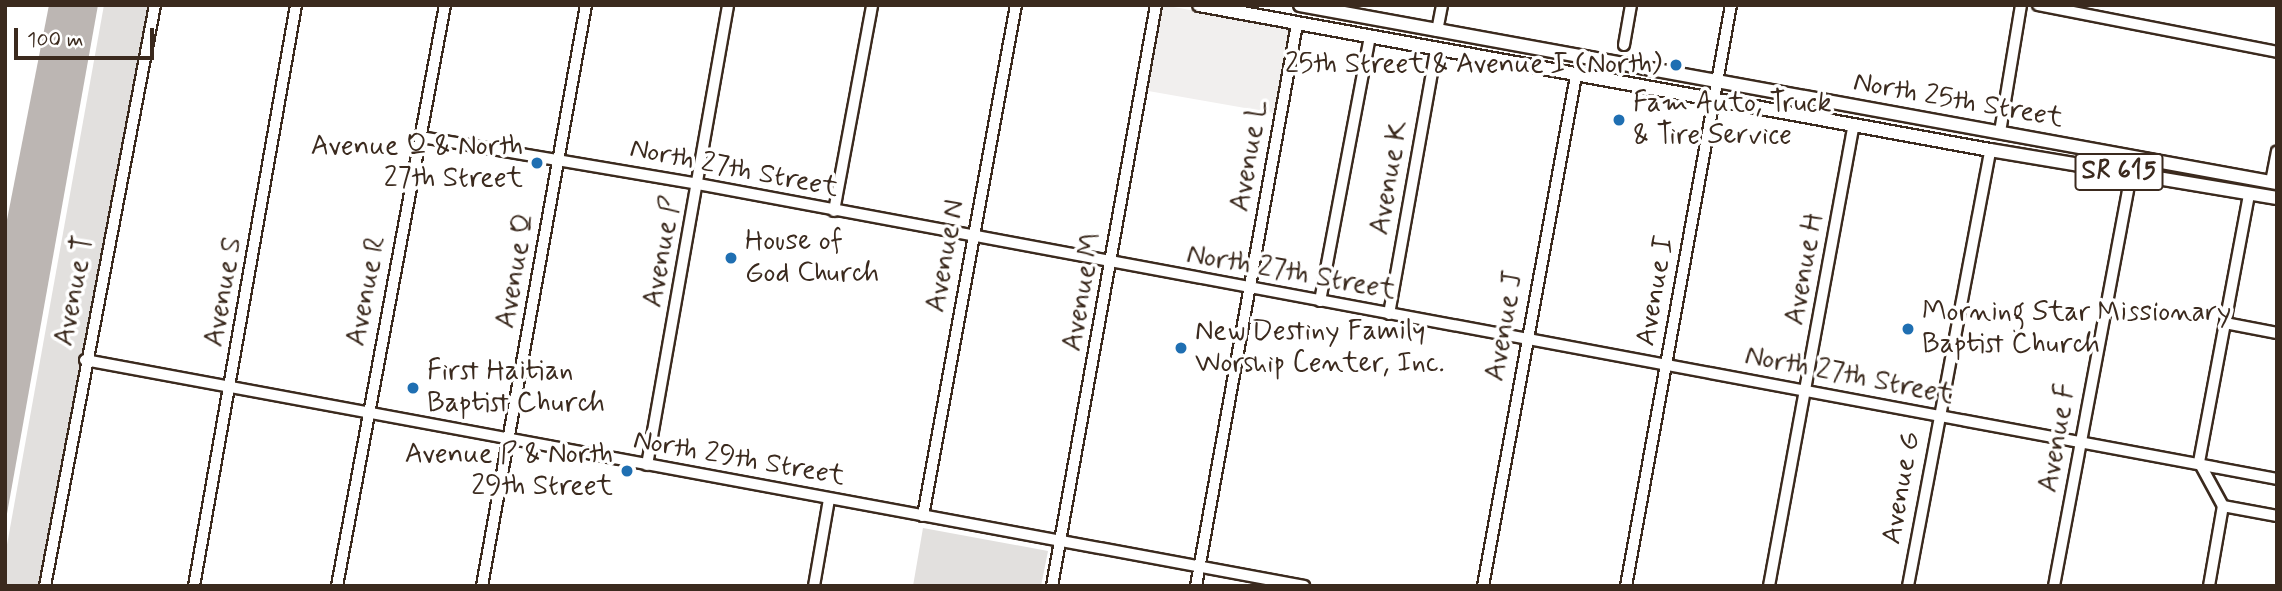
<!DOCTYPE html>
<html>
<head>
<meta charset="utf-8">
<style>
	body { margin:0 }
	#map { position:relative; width:2282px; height:591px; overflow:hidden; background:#fff; font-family:Mynerve,sans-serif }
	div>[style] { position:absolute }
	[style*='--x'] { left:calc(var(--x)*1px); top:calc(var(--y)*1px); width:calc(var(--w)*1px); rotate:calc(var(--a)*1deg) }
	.built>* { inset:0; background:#f1efee; transform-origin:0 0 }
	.green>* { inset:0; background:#e2e0de }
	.water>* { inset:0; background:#bcb6b3 }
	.roads { filter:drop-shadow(2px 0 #3b2a1e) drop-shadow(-2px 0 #3b2a1e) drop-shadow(0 2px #3b2a1e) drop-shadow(0 -2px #3b2a1e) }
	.minor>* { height:10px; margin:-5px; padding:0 5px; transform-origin:5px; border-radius:5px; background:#fff }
	.major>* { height:12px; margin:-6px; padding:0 6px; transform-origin:6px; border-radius:6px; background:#fff }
	.dots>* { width:19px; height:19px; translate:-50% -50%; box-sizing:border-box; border:4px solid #fff; border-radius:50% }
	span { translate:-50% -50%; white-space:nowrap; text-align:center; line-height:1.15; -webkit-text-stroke:7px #fff; paint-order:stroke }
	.shield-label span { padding:2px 5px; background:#fff; border:2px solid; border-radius:5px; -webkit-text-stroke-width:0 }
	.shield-label { font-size:26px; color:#3b2a1e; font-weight:700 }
	.poi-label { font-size:28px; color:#3b2a1e }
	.right { translate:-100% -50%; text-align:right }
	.left { translate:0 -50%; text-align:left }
	.street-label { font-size:28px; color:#3b2a1e }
	.frame { position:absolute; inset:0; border:7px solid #3b2a1e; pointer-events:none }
	.scale { position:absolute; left:14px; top:28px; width:140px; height:32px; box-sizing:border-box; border:4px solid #3b2a1e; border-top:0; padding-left:9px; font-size:21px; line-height:24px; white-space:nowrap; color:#3b2a1e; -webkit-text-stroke:5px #fff; paint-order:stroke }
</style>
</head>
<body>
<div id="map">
	<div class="built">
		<i style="left:1162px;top:5px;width:131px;height:87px;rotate:10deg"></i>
	</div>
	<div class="green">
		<i style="clip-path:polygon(104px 5px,149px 5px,40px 586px,5px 586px,5px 556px)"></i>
		<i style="clip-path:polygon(923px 528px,1048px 551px,1041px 586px,913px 586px)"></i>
	</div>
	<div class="water">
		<i style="clip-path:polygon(49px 5px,98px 5px,5px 525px,5px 230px)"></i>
	</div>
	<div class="roads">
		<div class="minor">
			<i style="--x:2038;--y:5;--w:244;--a:11.1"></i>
			<i style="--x:1437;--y:31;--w:26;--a:-79"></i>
			<i style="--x:1624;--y:45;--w:41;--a:-80.1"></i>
			<i style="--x:2000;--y:132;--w:129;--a:-80.6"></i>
			<i style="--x:421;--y:137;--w:281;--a:9.6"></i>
			<i style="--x:698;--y:184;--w:1606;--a:10.58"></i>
			<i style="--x:2271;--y:182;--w:31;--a:-79"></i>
			<i style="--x:834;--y:211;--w:209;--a:-79.5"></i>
			<i style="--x:1320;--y:301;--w:270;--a:-79.3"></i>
			<i style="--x:1389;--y:314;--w:269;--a:-79.9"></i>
			<i style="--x:2225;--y:323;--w:53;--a:10.9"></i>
			<i style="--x:85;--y:360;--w:1240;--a:10.5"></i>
			<i style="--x:647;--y:465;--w:467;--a:-80"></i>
			<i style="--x:2223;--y:506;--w:55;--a:10.5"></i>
			<i style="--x:923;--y:516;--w:519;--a:-79.69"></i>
			<i style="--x:45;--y:586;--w:591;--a:-79.28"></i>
			<i style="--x:194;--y:586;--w:590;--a:-80.04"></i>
			<i style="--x:337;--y:586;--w:591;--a:-79.47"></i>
			<i style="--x:482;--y:586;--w:590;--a:-79.85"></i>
			<i style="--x:814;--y:586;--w:88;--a:-80.2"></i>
			<i style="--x:1052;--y:586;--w:590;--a:-79.85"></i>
			<i style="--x:1196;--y:586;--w:571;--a:-79.81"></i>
			<i style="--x:1483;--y:586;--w:518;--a:-79.67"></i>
			<i style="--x:1626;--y:586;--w:590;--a:-79.76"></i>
			<i style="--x:1769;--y:586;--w:469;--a:-79.6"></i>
			<i style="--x:1908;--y:586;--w:444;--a:-79.3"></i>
			<i style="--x:2054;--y:586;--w:419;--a:-79.4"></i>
			<i style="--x:2209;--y:586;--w:81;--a:-80.1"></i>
			<i style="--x:2223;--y:506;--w:50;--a:-118.6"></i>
			<i style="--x:2199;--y:462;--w:273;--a:-79.4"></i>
		</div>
		<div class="major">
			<i style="--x:1199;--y:5;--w:804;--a:10.39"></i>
			<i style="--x:1990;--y:150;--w:291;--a:9.5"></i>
			<i style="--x:1300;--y:5;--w:993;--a:10.33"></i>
		</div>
	</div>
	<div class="dots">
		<i style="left:1676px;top:65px;background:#1f6fb2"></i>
		<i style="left:1619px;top:120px;background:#1f6fb2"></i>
		<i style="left:537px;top:163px;background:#1f6fb2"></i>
		<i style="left:731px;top:258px;background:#1f6fb2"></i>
		<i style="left:1908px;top:329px;background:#1f6fb2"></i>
		<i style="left:1181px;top:348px;background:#1f6fb2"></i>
		<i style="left:413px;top:388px;background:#1f6fb2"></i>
		<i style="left:627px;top:471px;background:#1f6fb2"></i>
	</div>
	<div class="shield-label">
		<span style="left:2119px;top:172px">SR 615</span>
	</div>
	<div class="poi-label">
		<span class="right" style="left:1662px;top:65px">25th Street &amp; Avenue I (North)</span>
		<span class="left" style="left:1633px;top:120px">Fam Auto, Truck<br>&amp; Tire Service</span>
		<span class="right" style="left:523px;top:163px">Avenue Q &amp; North<br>27th Street</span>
		<span class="left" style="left:745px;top:258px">House of<br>God Church</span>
		<span class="left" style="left:1922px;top:329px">Morning Star Missionary<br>Baptist Church</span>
		<span class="left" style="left:1195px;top:348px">New Destiny Family<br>Worship Center, Inc.</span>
		<span class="left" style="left:427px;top:388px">First Haitian<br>Baptist Church</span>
		<span class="right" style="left:613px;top:471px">Avenue P &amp; North<br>29th Street</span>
	</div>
	<div class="street-label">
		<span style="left:1958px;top:101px;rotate:10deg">North 25th Street</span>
		<span style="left:1250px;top:156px;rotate:-80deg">Avenue L</span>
		<span style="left:734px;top:169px;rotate:11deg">North 27th Street</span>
		<span style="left:1390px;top:178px;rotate:-80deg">Avenue K</span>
		<span style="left:663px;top:252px;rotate:-80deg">Avenue P</span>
		<span style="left:946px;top:256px;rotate:-80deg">Avenue N</span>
		<span style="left:1805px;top:269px;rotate:-80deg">Avenue H</span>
		<span style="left:516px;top:271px;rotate:-80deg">Avenue Q</span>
		<span style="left:1291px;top:273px;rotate:10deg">North 27th Street</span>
		<span style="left:75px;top:291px;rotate:-79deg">Avenue T</span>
		<span style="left:367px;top:291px;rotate:-79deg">Avenue R</span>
		<span style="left:1656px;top:291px;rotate:-80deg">Avenue I</span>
		<span style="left:224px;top:292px;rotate:-80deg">Avenue S</span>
		<span style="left:1083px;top:292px;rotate:-80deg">Avenue M</span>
		<span style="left:1505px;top:326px;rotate:-80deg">Avenue J</span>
		<span style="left:1849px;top:376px;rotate:11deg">North 27th Street</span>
		<span style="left:2058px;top:438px;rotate:-80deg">Avenue F</span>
		<span style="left:739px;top:459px;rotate:10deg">North 29th Street</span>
		<span style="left:1902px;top:488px;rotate:-80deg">Avenue G</span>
	</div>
	<div class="frame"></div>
	<div class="scale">100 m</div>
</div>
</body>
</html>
